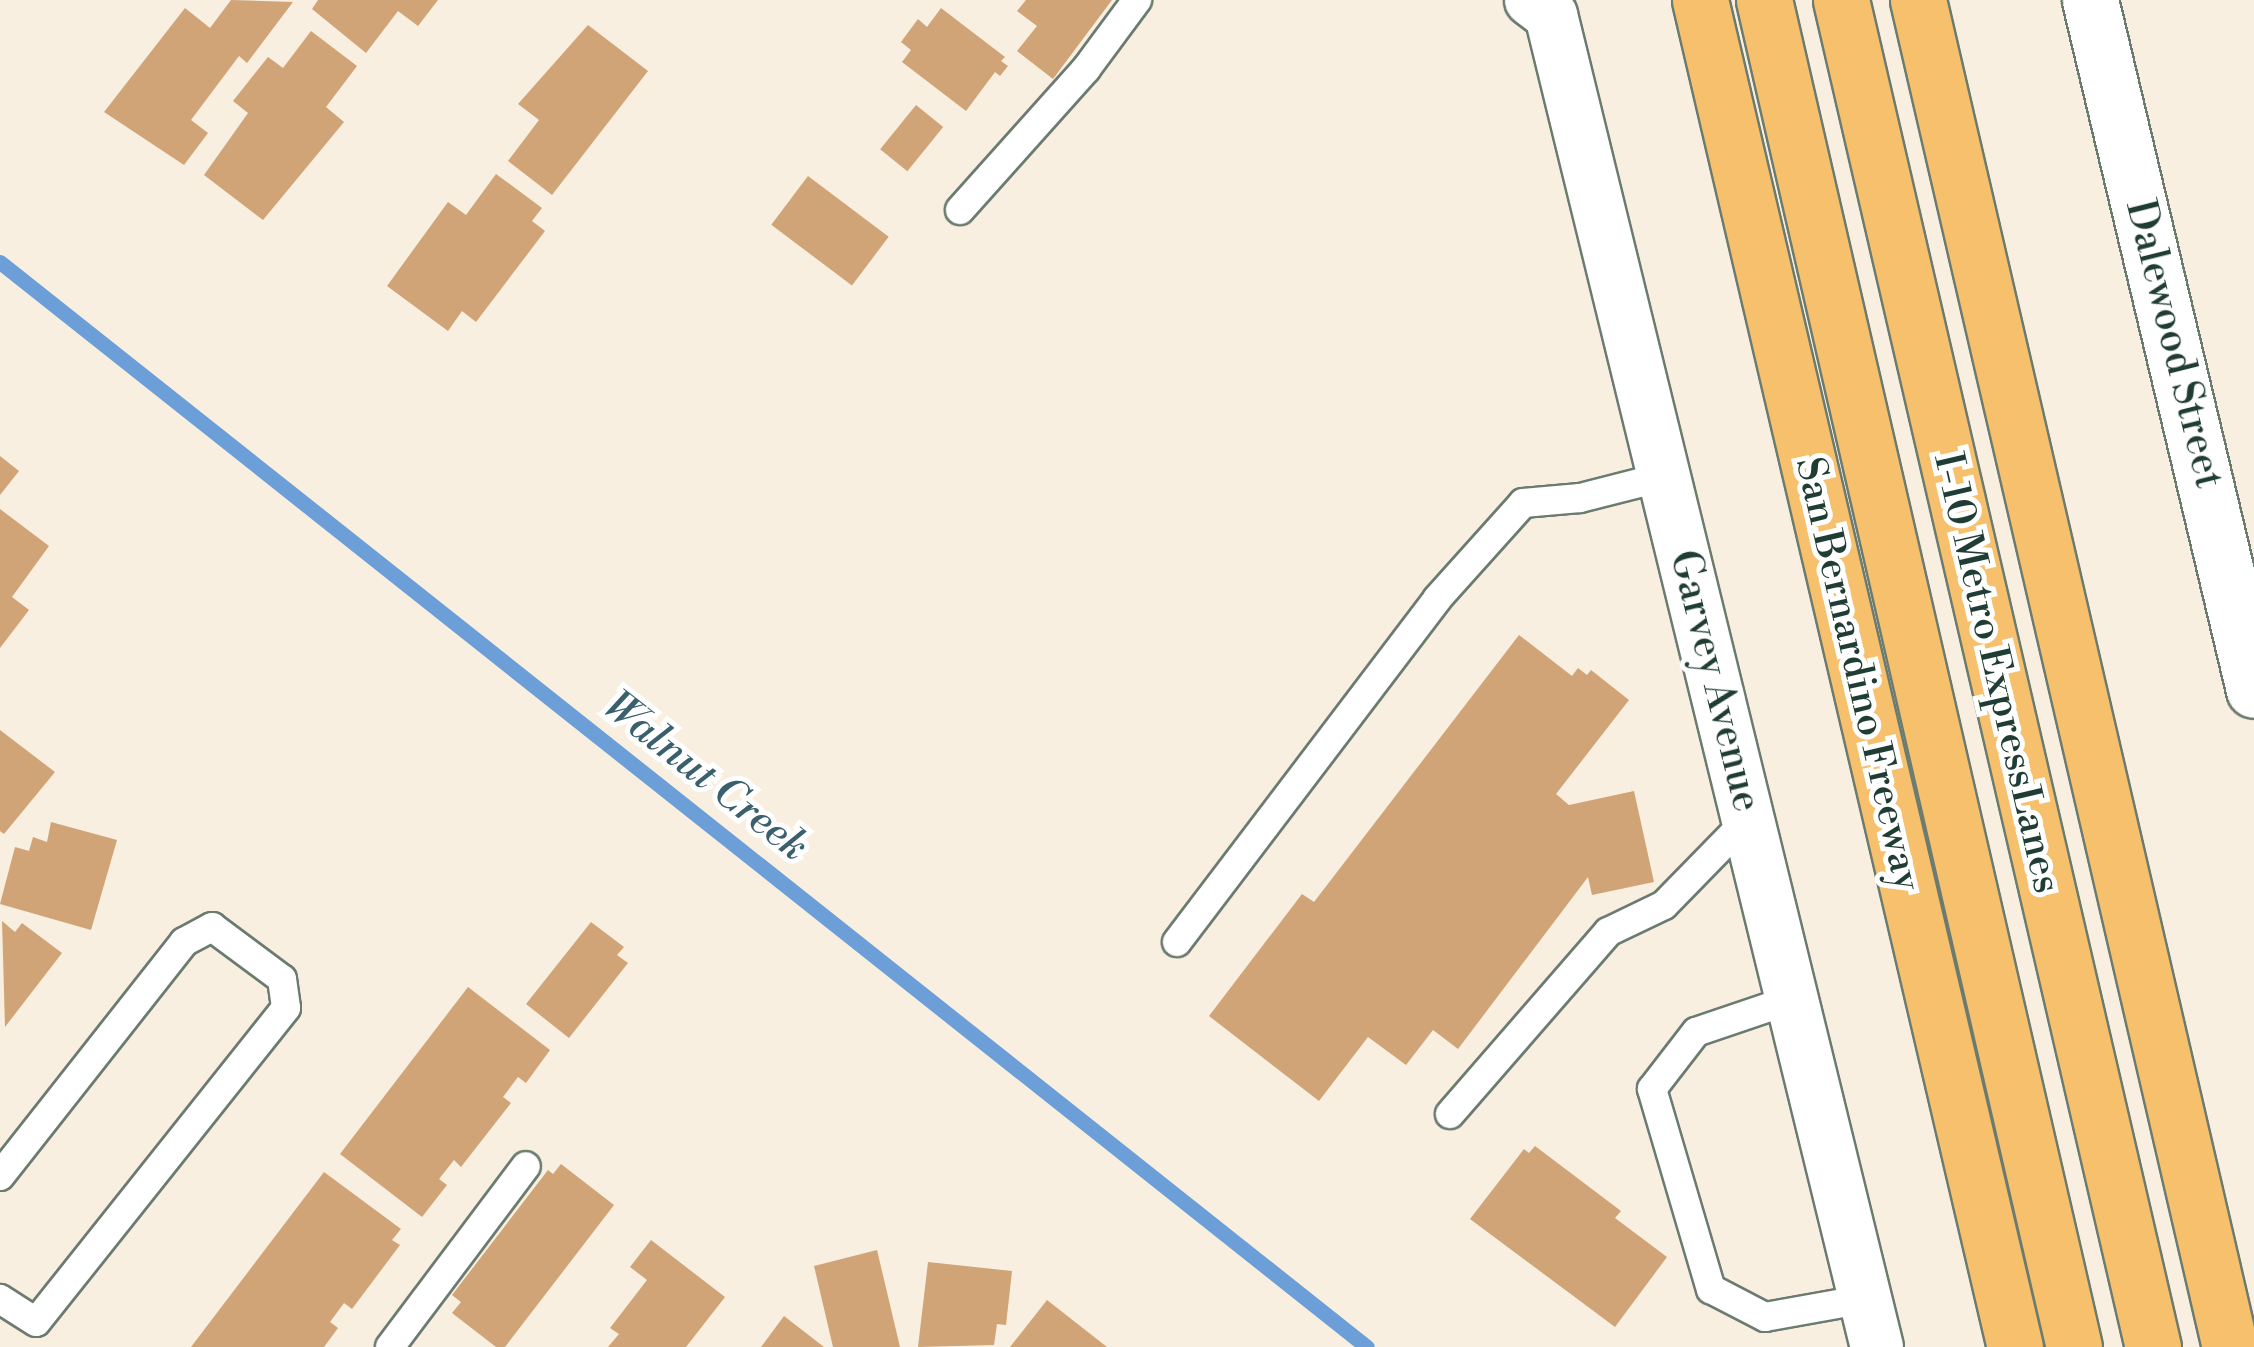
<!DOCTYPE html>
<html>
<head>
<meta charset="utf-8">
<style>
	body { margin:0 }
	#map { position:relative; width:2254px; height:1347px; overflow:hidden; background:#f8efe0; font-family:"Libre Bodoni",serif }
	div>[style] { position:absolute }
	[style*='--x'] { left:calc(var(--x)*1px); top:calc(var(--y)*1px); width:calc(var(--w)*1px); rotate:calc(var(--a)*1deg) }
	.stream>* { height:15px; margin:-7.5px; padding:0 7.5px; transform-origin:7.5px; border-radius:7.5px; background:#6c9fd8 }
	.building>* { inset:0; background:#d0a477; transform-origin:0 0 }
	.roads { filter:drop-shadow(2px 0 #6b7b70) drop-shadow(-2px 0 #6b7b70) drop-shadow(0 2px #6b7b70) drop-shadow(0 -2px #6b7b70) }
	.service>* { height:28px; margin:-14px; padding:0 14px; transform-origin:14px; border-radius:14px; background:#fff }
	.minor>* { height:52px; margin:-26px; padding:0 26px; transform-origin:26px; border-radius:26px; background:#fff }
	.tertiary>* { height:55px; margin:-27.5px; padding:0 27.5px; transform-origin:27.5px; border-radius:27.5px; background:#fff }
	.motorway>* { height:55px; margin:-27.5px; padding:0 27.5px; transform-origin:27.5px; border-radius:27.5px; background:#f7c06c }
	span { translate:-50% -50%; white-space:nowrap; text-align:center; line-height:1.15; -webkit-text-stroke:10px #fff; paint-order:stroke }
	.street-label { font-size:40px; color:#1f3d34 }
	.water-label { font-size:42px; color:#3a5f6d; font-style:italic }
</style>
</head>
<body>
<div id="map">
	<div class="stream">
		<i style="--x:0;--y:262;--w:1745;--a:38.44"></i>
	</div>
	<div class="building">
		<i style="clip-path:polygon(231px 0,293px 2px,247px 63px,239px 56px,191px 120px,208px 133px,184px 165px,104px 112px,185px 8px,210px 28px)"></i>
		<i style="clip-path:polygon(318px 0,438px 0,418px 26px,398px 11px,366px 53px,312px 9px)"></i>
		<i style="clip-path:polygon(1026px 0,1112px 0,1053px 79px,1017px 51px,1037px 26px,1017px 11px)"></i>
		<i style="clip-path:polygon(941px 8px,1005px 57px,1001px 61px,1008px 66px,1000px 76px,995px 72px,966px 111px,902px 62px,911px 50px,901px 42px,918px 19px,927px 27px)"></i>
		<i style="clip-path:polygon(588px 25px,648px 71px,552px 195px,508px 161px,539px 120px,518px 104px)"></i>
		<i style="clip-path:polygon(311px 31px,357px 66px,326px 107px,344px 122px,263px 220px,204px 175px,248px 113px,233px 101px,268px 57px,283px 68px)"></i>
		<i style="left:916px;top:105px;width:35px;height:57px;rotate:39deg"></i>
		<i style="clip-path:polygon(496px 174px,542px 208px,532px 221px,545px 231px,476px 322px,462px 311px,448px 331px,387px 286px,448px 202px,466px 215px)"></i>
		<i style="left:808px;top:176px;width:101px;height:61px;rotate:37deg"></i>
		<i style="clip-path:polygon(0 456px,19px 471px,0 495px)"></i>
		<i style="clip-path:polygon(0 509px,49px 546px,12px 597px,29px 610px,0 648px)"></i>
		<i style="clip-path:polygon(1519px 635px,1572px 676px,1578px 668px,1587px 675px,1591px 670px,1629px 700px,1556px 794px,1569px 805px,1634px 791px,1654px 882px,1592px 895px,1588px 877px,1458px 1049px,1433px 1030px,1406px 1065px,1368px 1037px,1319px 1101px,1209px 1016px,1302px 894px,1314px 902px)"></i>
		<i style="clip-path:polygon(0 730px,55px 772px,4px 834px,0 831px)"></i>
		<i style="clip-path:polygon(51px 822px,117px 840px,91px 930px,0 904px,15px 847px,29px 851px,33px 837px,47px 842px)"></i>
		<i style="clip-path:polygon(2px 921px,15px 932px,22px 923px,62px 953px,5px 1027px)"></i>
		<i style="clip-path:polygon(591px 922px,624px 947px,617px 955px,628px 963px,569px 1038px,526px 1004px)"></i>
		<i style="clip-path:polygon(468px 987px,550px 1050px,526px 1083px,518px 1077px,503px 1097px,511px 1103px,461px 1167px,454px 1160px,439px 1179px,447px 1185px,422px 1217px,340px 1154px)"></i>
		<i style="clip-path:polygon(1535px 1146px,1621px 1211px,1615px 1218px,1667px 1257px,1615px 1327px,1470px 1219px,1524px 1149px,1529px 1153px)"></i>
		<i style="clip-path:polygon(561px 1164px,614px 1205px,505px 1347px,496px 1347px,452px 1313px,461px 1302px,452px 1295px,548px 1170px,553px 1174px)"></i>
		<i style="clip-path:polygon(324px 1172px,401px 1229px,392px 1240px,400px 1245px,352px 1309px,344px 1303px,330px 1322px,338px 1328px,324px 1347px,191px 1347px)"></i>
		<i style="clip-path:polygon(651px 1240px,725px 1297px,686px 1347px,608px 1347px,619px 1334px,610px 1328px,647px 1280px,630px 1267px)"></i>
		<i style="clip-path:polygon(877px 1250px,900px 1347px,833px 1347px,814px 1266px)"></i>
		<i style="clip-path:polygon(928px 1262px,1012px 1271px,1006px 1325px,997px 1324px,994px 1345px,918px 1347px)"></i>
		<i style="clip-path:polygon(1047px 1300px,1107px 1347px,1010px 1347px)"></i>
		<i style="clip-path:polygon(784px 1316px,824px 1347px,761px 1347px)"></i>
	</div>
	<div class="roads">
		<div class="service">
			<i style="--x:960;--y:210;--w:189;--a:-48.2"></i>
			<i style="--x:1086;--y:69;--w:86;--a:-53.5"></i>
			<i style="--x:1177;--y:942;--w:430;--a:-52.8"></i>
			<i style="--x:1437;--y:599;--w:129;--a:-48.1"></i>
			<i style="--x:1523;--y:503;--w:57;--a:-5"></i>
			<i style="--x:1580;--y:498;--w:89;--a:-14.3"></i>
			<i style="--x:1793;--y:999;--w:102;--a:161.2"></i>
			<i style="--x:1696;--y:1032;--w:72;--a:127.7"></i>
			<i style="--x:1652;--y:1089;--w:209;--a:73.6"></i>
			<i style="--x:1711;--y:1289;--w:61;--a:27.4"></i>
			<i style="--x:1765;--y:1317;--w:102;--a:-10.2"></i>
			<i style="--x:1450;--y:1114;--w:241;--a:-49"></i>
			<i style="--x:1608;--y:932;--w:62;--a:-25.7"></i>
			<i style="--x:1664;--y:905;--w:122;--a:-45.7"></i>
			<i style="--x:0;--y:1176;--w:298;--a:-51.8"></i>
			<i style="--x:184;--y:942;--w:32;--a:-28"></i>
			<i style="--x:212;--y:927;--w:87;--a:36.6"></i>
			<i style="--x:282;--y:979;--w:29;--a:82"></i>
			<i style="--x:286;--y:1008;--w:401;--a:128.5"></i>
			<i style="--x:36;--y:1322;--w:43;--a:-147.4"></i>
			<i style="--x:390;--y:1347;--w:226;--a:-53.1"></i>
		</div>
		<div class="minor">
			<i style="--x:1531;--y:0;--w:25;--a:37"></i>
			<i style="--x:1551;--y:15;--w:1371;--a:76.25"></i>
		</div>
		<div class="tertiary">
			<i style="--x:2090;--y:0;--w:709;--a:76.63"></i>
		</div>
		<div class="motorway">
			<i style="--x:1700;--y:0;--w:1383;--a:76.84"></i>
			<i style="--x:1764;--y:0;--w:1382;--a:77.04"></i>
			<i style="--x:1841;--y:0;--w:1383;--a:76.96"></i>
			<i style="--x:1918;--y:0;--w:1383;--a:76.96"></i>
		</div>
	</div>
	<div class="street-label">
		<span style="left:2174px;top:344px;rotate:76deg">Dalewood Street</span>
		<span style="left:1997px;top:673px;rotate:77deg">I-10 Metro ExpressLanes</span>
		<span style="left:1858px;top:674px;rotate:77deg">San Bernardino Freeway</span>
		<span style="left:1715px;top:681px;rotate:76deg">Garvey Avenue</span>
	</div>
	<div class="water-label">
		<span style="left:705px;top:777px;rotate:38deg">Walnut Creek</span>
	</div>
</div>
</body>
</html>
